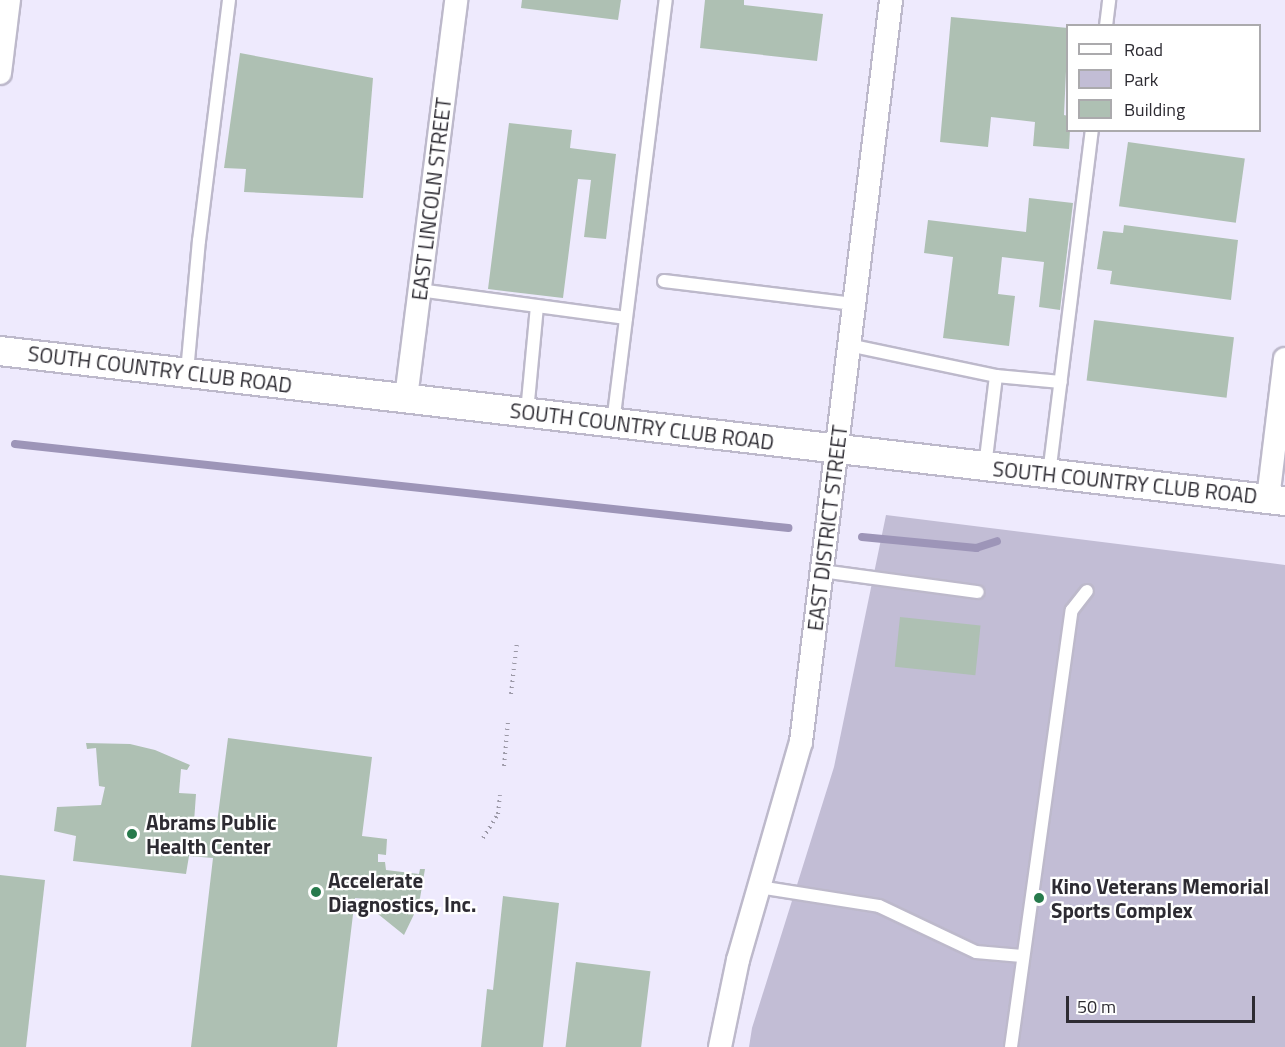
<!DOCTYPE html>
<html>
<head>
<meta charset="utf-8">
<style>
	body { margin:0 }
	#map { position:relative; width:1285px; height:1047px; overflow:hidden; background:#eeeafd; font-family:"Titillium Web",sans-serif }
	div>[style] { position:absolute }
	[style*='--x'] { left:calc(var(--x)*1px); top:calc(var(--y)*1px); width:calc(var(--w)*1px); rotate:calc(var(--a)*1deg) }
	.green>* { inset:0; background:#c2bdd5 }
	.stream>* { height:8px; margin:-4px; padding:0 4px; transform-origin:4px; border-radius:4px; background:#9d95b8 }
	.building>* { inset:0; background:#aec0b3; transform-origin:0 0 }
	.path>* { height:4px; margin-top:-2px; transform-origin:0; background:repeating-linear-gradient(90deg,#9b98a6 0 1.5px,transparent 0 6px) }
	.roads { filter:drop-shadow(2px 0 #bdb9cb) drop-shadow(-2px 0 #bdb9cb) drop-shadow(0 2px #bdb9cb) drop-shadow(0 -2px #bdb9cb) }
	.service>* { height:12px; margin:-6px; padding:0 6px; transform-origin:6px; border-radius:6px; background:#fff }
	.minor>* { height:22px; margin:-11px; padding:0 11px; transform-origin:11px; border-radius:11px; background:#fff }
	.tertiary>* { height:28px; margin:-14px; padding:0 14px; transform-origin:14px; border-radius:14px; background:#fff }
	.dots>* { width:16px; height:16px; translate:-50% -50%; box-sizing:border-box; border:3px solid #fff; border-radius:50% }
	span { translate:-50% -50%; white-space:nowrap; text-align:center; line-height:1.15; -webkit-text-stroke:4.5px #fff; paint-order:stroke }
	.street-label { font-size:21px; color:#2d2b32 }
	.poi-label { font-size:21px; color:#2d2b32; font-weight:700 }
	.left { translate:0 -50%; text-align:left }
	.legend { position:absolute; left:1066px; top:24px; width:195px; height:108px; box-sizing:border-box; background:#fff; border:2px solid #abaaad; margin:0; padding:8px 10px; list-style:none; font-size:18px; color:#2d2b32 }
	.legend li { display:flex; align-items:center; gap:12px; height:30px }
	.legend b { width:30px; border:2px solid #abaaad }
	.scale { position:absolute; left:1066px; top:996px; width:189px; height:27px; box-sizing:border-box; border:3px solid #2d2b32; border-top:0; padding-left:8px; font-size:18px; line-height:21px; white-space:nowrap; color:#2d2b32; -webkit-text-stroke:4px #fff; paint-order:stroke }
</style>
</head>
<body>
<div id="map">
	<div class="green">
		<i style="clip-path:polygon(886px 515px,1285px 565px,1285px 1047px,749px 1047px,752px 1028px,834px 767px)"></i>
	</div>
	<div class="stream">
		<i style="--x:15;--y:444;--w:778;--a:6.2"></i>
		<i style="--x:862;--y:537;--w:115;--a:5.5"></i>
		<i style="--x:976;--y:548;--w:22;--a:-18"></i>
	</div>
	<div class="building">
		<i style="clip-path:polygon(522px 0,621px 0,618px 20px,521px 8px)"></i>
		<i style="clip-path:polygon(705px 0,744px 0,744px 5px,823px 14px,817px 61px,700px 48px)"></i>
		<i style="clip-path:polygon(951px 17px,1068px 28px,1064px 115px,1068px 116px,1068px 130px,1070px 130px,1069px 149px,1033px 146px,1035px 122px,991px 117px,988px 147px,940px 142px)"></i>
		<i style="clip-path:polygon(240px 53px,373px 78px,363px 198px,244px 192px,246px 169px,224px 168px)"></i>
		<i style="clip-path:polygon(509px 123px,572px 130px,570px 148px,616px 154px,606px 239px,584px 237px,591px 180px,578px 179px,563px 298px,488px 289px)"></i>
		<i style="left:1128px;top:142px;width:118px;height:65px;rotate:8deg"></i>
		<i style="clip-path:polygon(1029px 198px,1073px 203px,1060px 310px,1039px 307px,1044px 262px,1002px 257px,998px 294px,1015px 296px,1009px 346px,943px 338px,953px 257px,924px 253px,928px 220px,1026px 232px)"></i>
		<i style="clip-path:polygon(1124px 225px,1238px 240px,1231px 300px,1110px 284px,1112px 271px,1097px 269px,1103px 231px,1123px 233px)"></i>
		<i style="left:1094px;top:320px;width:141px;height:61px;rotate:7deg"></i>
		<i style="left:900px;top:617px;width:81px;height:50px;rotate:6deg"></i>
		<i style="clip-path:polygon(228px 738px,372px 757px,362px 836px,387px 839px,386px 855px,378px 854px,378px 862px,385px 862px,386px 870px,419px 874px,420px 869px,425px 869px,419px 904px,404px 935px,378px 914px,380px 900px,355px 898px,337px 1047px,191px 1047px,213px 858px,189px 856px,186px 874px,73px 861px,76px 836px,54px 831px,57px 807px,101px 805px,105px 787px,99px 786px,96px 748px,87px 749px,86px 743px,130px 744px,155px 750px,190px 765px,187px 770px,181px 769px,179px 793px,196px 794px,194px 822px,217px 823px)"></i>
		<i style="clip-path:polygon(0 875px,45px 880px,26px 1047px,0 1047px)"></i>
		<i style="clip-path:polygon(503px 896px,559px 903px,543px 1047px,481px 1047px,487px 989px,493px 990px)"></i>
		<i style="left:576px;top:962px;width:75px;height:86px;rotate:7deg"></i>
	</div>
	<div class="path">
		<i style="--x:511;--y:694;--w:53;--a:-83.5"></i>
		<i style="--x:504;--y:766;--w:44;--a:-84.8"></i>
		<i style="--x:483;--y:838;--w:28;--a:-58"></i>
		<i style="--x:498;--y:814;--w:19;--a:-84"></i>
	</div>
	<div class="roads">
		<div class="service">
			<i style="--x:1106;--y:26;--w:26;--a:-83"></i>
			<i style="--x:664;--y:281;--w:191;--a:6.9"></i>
			<i style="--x:419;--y:290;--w:209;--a:7.7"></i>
			<i style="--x:849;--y:345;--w:150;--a:11.9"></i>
			<i style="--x:996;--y:376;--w:92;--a:96.9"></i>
			<i style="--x:187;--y:372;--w:132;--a:-84.8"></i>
			<i style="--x:199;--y:241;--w:243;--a:-82.9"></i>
			<i style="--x:996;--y:376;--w:65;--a:5.3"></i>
			<i style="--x:527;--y:412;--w:106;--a:-84.6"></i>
			<i style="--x:613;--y:423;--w:426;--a:-82.9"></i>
			<i style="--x:1049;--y:474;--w:347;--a:-82.9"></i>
			<i style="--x:822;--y:571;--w:157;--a:7.7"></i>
			<i style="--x:759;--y:887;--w:121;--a:9"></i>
			<i style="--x:879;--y:906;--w:107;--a:25.4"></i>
			<i style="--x:976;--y:952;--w:46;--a:5"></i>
			<i style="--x:1011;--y:1047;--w:441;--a:-82.1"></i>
			<i style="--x:1072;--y:610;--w:24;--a:-52"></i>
		</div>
		<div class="minor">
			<i style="--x:0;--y:73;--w:74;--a:-83"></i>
			<i style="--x:406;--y:398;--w:401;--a:-82.8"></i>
			<i style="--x:1268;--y:499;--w:141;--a:-83.1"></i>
			<i style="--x:720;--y:1047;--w:89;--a:-78.3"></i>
			<i style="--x:738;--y:960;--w:227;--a:-73.9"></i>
			<i style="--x:801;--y:742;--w:747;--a:-83.08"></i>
		</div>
		<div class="tertiary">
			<i style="--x:0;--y:351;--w:1294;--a:6.66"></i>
		</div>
	</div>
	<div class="dots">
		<i style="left:132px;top:834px;background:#277a4c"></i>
		<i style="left:316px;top:892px;background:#277a4c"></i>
		<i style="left:1039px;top:898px;background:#277a4c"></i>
	</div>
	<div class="street-label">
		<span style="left:431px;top:199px;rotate:-83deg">EAST LINCOLN STREET</span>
		<span style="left:160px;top:369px;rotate:7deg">SOUTH COUNTRY CLUB ROAD</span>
		<span style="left:642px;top:426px;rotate:7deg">SOUTH COUNTRY CLUB ROAD</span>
		<span style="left:1125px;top:482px;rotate:6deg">SOUTH COUNTRY CLUB ROAD</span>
		<span style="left:827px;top:528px;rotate:-83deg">EAST DISTRICT STREET</span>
	</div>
	<div class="poi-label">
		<span class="left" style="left:146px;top:834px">Abrams Public<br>Health Center</span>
		<span class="left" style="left:328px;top:892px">Accelerate<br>Diagnostics, Inc.</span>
		<span class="left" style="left:1051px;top:898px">Kino Veterans Memorial<br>Sports Complex</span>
	</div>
	<ul class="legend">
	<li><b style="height:8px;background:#fff"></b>Road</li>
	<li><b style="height:16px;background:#c2bdd5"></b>Park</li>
	<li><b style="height:16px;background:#aec0b3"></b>Building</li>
	</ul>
	<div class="scale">50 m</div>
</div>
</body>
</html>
